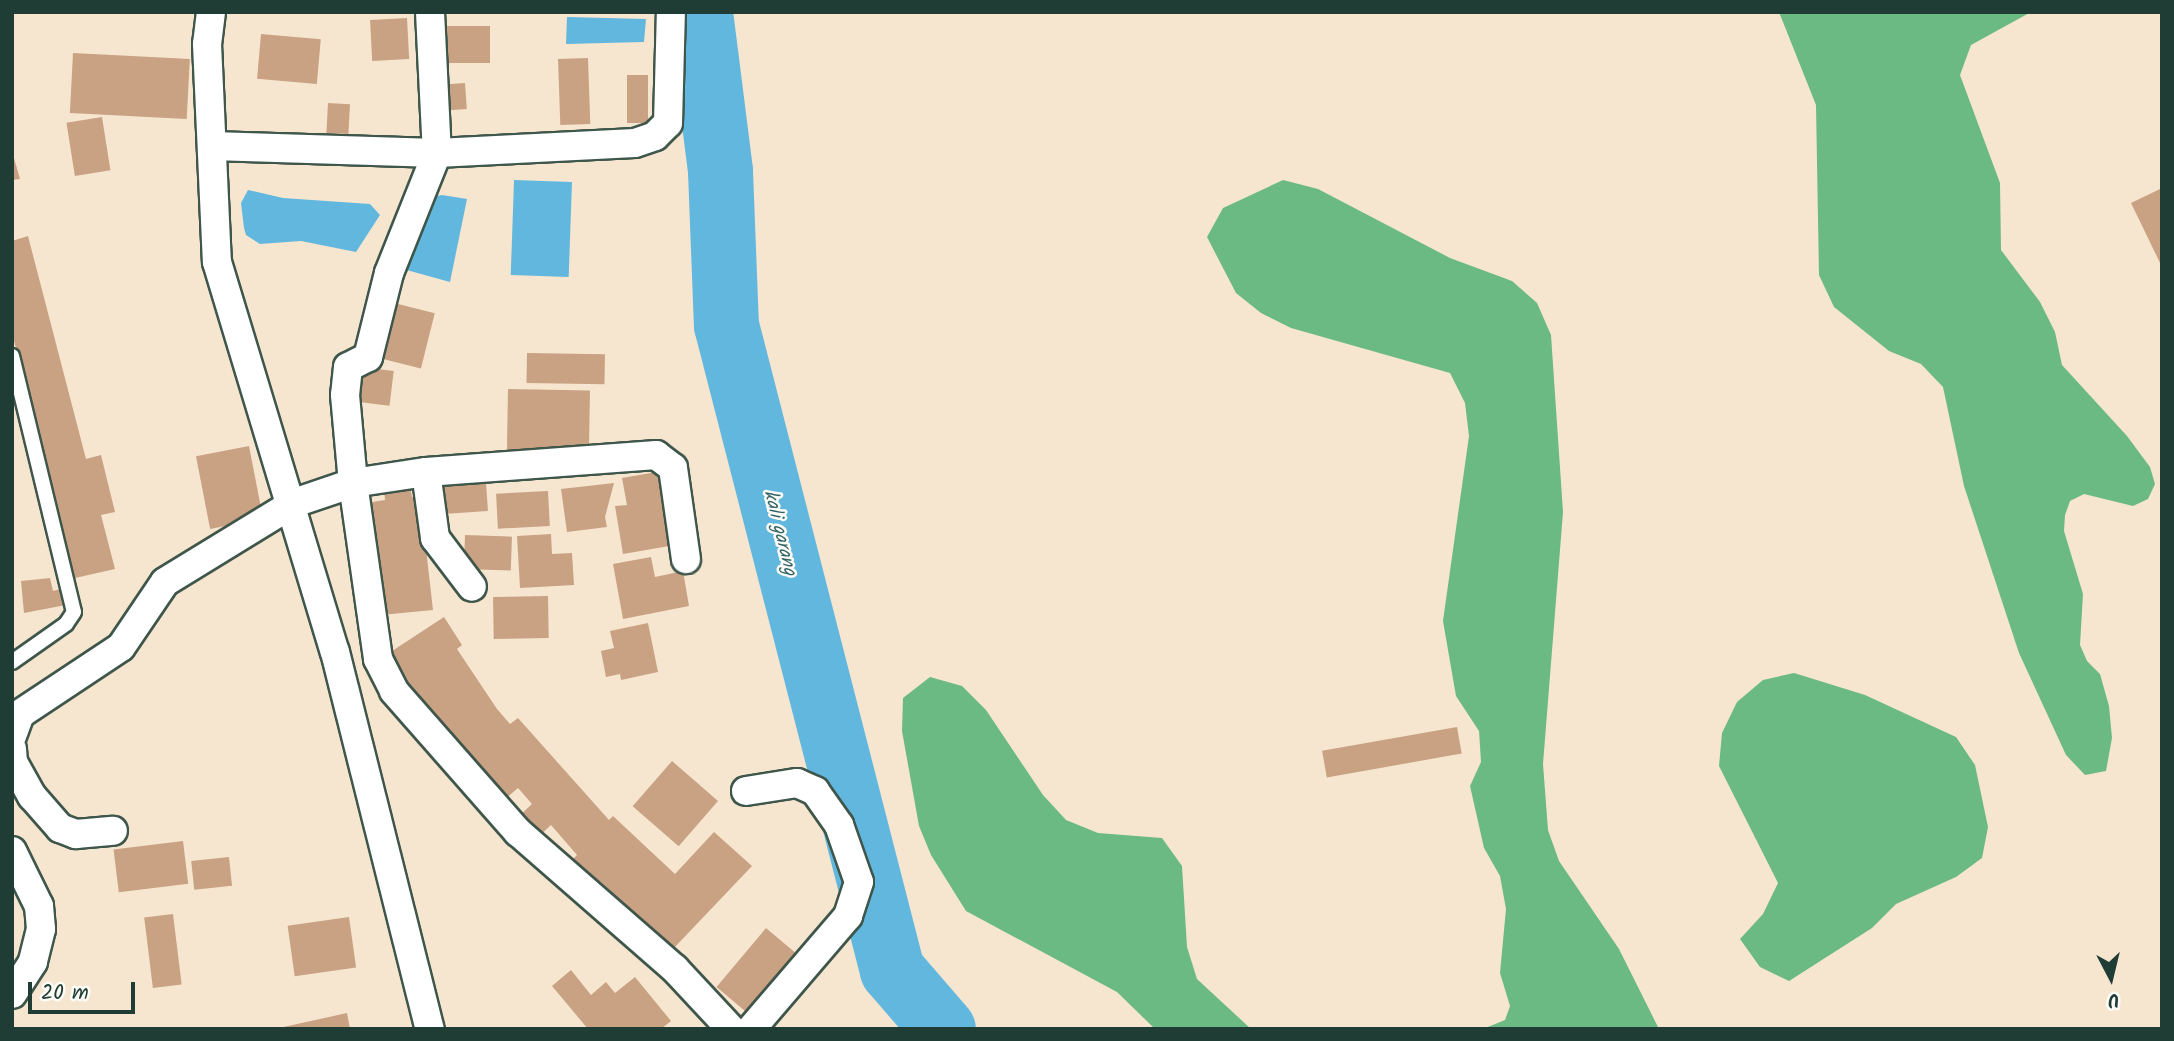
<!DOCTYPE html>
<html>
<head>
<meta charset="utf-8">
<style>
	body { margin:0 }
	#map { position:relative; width:2174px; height:1041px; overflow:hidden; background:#f6e6d0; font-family:Kalam,sans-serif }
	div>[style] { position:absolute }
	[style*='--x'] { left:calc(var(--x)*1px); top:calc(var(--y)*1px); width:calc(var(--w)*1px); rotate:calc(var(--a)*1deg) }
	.forest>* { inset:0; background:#6bb983 }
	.water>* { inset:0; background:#62b7df; transform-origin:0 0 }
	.river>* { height:65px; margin:-32.5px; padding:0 32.5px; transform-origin:32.5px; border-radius:32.5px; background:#62b7df }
	.building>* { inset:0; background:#c9a283; transform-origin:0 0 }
	.roads { filter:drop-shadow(2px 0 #3f564b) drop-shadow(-2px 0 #3f564b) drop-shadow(0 2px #3f564b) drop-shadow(0 -2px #3f564b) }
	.lane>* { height:14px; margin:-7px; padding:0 7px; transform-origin:7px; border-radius:7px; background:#fff }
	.street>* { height:28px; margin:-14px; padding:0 14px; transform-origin:14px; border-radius:14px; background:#fff }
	span { translate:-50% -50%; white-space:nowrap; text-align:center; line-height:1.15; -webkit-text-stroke:5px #fdfcf7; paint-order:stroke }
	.water-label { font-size:19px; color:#336267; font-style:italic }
	.frame { position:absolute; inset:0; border:14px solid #1f3d34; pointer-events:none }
	.north { position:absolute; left:2076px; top:943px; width:70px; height:70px; -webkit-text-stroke:5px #fdfcf7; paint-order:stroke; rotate:173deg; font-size:19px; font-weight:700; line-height:28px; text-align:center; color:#1f3d34 }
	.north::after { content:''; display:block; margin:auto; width:24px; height:32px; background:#1f3d34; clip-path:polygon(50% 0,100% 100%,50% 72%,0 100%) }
	.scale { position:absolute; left:28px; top:982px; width:107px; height:32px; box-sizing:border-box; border:4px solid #1f3d34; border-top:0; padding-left:9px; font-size:21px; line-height:24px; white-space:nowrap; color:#1f3d34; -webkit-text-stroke:5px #fdfcf7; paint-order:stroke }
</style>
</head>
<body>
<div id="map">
	<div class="forest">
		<i style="clip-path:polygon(1779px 12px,2031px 12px,1971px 45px,1960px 75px,2000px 183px,2001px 250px,2040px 302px,2055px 332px,2062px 365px,2127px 436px,2150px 467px,2155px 484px,2148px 499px,2133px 506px,2084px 494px,2070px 501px,2065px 515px,2064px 531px,2083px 594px,2080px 645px,2087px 661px,2100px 674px,2109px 706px,2112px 738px,2106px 771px,2085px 775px,2066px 755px,2019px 653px,1964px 486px,1943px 387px,1921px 364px,1889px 351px,1834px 307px,1819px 275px,1816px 105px)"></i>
		<i style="clip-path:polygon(1283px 180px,1318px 189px,1450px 258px,1512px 281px,1537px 303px,1551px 335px,1563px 512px,1543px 764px,1548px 830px,1559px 861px,1619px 949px,1659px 1029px,1483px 1029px,1505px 1020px,1510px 1006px,1500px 973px,1506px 909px,1500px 876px,1484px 848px,1470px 786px,1481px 762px,1479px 731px,1456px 696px,1443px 621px,1469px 436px,1465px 403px,1450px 373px,1291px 328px,1261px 313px,1236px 293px,1207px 237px,1223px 208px)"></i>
		<i style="clip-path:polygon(1794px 673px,1865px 695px,1956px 737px,1975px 765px,1988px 827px,1982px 858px,1956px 877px,1896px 904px,1872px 928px,1789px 981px,1760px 967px,1740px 939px,1763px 914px,1778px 883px,1719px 766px,1722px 733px,1737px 702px,1763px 680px)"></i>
		<i style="clip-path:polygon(930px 677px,962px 686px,986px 710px,1043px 795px,1066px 820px,1098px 833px,1162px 838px,1182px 866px,1187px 947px,1197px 979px,1251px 1029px,1155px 1029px,1117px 992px,966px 911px,931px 855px,919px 826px,902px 731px,903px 698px)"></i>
	</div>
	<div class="water">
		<i style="clip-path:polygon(567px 17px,646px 19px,644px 42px,566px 44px)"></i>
		<i style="left:572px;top:182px;width:95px;height:58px;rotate:92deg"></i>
		<i style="clip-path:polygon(248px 190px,283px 198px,370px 204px,380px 215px,356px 252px,301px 241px,260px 244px,246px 235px,244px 228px,241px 203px)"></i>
		<i style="clip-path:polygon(442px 195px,467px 199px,450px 282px,403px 269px,433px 197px)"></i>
	</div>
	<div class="river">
		<i style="--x:700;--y:12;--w:160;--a:82.8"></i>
		<i style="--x:720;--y:171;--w:154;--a:87.8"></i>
		<i style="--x:726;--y:325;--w:666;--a:75.57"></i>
		<i style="--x:892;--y:970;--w:78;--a:49.2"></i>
	</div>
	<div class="building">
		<i style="left:407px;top:18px;width:41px;height:37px;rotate:87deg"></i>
		<i style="left:490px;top:26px;width:37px;height:50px;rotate:90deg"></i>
		<i style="left:261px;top:34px;width:60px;height:45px;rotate:5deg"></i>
		<i style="left:73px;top:53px;width:117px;height:60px;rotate:3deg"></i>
		<i style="left:588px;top:58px;width:66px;height:30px;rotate:88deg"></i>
		<i style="left:648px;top:75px;width:48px;height:21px;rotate:90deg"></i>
		<i style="left:465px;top:83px;width:26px;height:18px;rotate:86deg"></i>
		<i style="left:328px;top:103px;width:22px;height:30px;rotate:3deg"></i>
		<i style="left:102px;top:117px;width:54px;height:36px;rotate:81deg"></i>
		<i style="clip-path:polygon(12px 151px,20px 179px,12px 180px)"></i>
		<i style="clip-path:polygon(2162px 188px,2162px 267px,2131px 203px)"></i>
		<i style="clip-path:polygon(28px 236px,86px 459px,101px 455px,115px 512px,101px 515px,115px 569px,75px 578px,12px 333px,12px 241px)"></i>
		<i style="left:394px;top:303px;width:42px;height:57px;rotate:14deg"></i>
		<i style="left:527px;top:353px;width:78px;height:30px;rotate:1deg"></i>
		<i style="left:361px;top:367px;width:33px;height:35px;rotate:7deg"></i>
		<i style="left:508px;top:389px;width:82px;height:63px;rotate:1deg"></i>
		<i style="left:249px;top:446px;width:74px;height:54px;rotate:79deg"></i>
		<i style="clip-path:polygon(662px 471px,675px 545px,623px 554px,615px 506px,627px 505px,622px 478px)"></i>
		<i style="left:486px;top:483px;width:28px;height:45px;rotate:86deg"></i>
		<i style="clip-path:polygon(614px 483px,605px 517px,607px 527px,567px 532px,561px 489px)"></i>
		<i style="clip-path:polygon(410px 487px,412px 497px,420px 496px,433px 610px,381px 615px,372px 502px,385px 500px,384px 489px)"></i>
		<i style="left:548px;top:491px;width:35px;height:52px;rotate:87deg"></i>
		<i style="clip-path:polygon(551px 534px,552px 554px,572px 553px,574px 585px,520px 588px,517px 536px)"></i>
		<i style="left:465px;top:535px;width:47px;height:34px;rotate:2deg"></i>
		<i style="clip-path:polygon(651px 557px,655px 577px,683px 571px,689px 606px,623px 619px,613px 564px)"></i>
		<i style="clip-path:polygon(50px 578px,53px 591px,64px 588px,66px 605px,24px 613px,21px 581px)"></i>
		<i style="left:548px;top:596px;width:42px;height:55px;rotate:89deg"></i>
		<i style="clip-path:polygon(444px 617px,462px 645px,457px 649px,497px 709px,510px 724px,518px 718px,609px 820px,613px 816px,675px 874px,714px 832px,752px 866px,673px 949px,601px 882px,594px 890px,567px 865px,577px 855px,551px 825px,536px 839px,517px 818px,532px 804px,518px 788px,505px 799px,425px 715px,386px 655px)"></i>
		<i style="clip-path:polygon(648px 623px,658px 672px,621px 680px,620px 674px,606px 677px,601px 651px,614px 648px,610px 631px)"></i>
		<i style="left:1457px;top:727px;width:27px;height:137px;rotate:80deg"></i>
		<i style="left:672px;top:761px;width:61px;height:60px;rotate:41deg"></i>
		<i style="left:183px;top:841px;width:43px;height:70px;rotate:83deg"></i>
		<i style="left:229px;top:857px;width:29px;height:38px;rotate:84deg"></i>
		<i style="left:173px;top:914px;width:71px;height:29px;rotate:83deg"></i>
		<i style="left:349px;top:917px;width:51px;height:62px;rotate:82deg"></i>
		<i style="left:766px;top:928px;width:38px;height:77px;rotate:40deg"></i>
		<i style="clip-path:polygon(571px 970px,591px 995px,606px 982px,615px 993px,635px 977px,671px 1021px,661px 1029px,588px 1029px,552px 986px)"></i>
		<i style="clip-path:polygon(347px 1013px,350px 1029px,280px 1029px,279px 1028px)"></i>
	</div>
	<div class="roads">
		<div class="lane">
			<i style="--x:12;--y:356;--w:263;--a:76.4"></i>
			<i style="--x:74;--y:612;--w:14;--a:124"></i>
			<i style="--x:66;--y:624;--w:66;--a:144.9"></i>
		</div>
		<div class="street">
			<i style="--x:211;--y:12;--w:32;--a:97"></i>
			<i style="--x:207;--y:44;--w:218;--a:87.4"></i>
			<i style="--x:217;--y:262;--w:407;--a:73.2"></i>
			<i style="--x:335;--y:652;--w:389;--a:75.9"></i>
			<i style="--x:430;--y:12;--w:141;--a:87.2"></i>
			<i style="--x:437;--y:153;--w:129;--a:111.8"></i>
			<i style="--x:389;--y:273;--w:87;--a:104"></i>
			<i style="--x:368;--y:357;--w:22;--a:153"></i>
			<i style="--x:348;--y:367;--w:28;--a:96"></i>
			<i style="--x:345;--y:395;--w:88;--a:84.8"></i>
			<i style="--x:353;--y:483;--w:178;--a:81.9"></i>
			<i style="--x:378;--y:659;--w:36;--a:63"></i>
			<i style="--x:394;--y:691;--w:188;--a:48.7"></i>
			<i style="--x:518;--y:832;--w:208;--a:41.1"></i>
			<i style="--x:675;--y:969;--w:82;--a:47"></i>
			<i style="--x:212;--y:146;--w:225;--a:1.8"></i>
			<i style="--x:437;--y:153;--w:198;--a:-2.9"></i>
			<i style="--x:635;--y:143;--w:21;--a:-19"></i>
			<i style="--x:655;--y:136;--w:18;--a:-45"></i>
			<i style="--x:668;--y:123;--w:111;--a:-88.5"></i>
			<i style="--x:426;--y:472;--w:67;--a:82.2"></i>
			<i style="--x:435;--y:538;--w:61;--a:52.9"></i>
			<i style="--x:12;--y:736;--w:23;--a:-70"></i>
			<i style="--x:20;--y:714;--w:121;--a:-33.6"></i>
			<i style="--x:121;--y:647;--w:78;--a:-55.9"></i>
			<i style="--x:165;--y:582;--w:151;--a:-31.5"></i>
			<i style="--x:294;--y:503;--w:62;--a:-18.7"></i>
			<i style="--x:353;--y:483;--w:74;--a:-8.6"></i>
			<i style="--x:426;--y:472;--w:231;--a:-4.2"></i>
			<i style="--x:656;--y:455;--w:21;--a:37"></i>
			<i style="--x:673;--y:468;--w:92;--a:81.9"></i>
			<i style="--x:12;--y:749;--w:13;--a:86"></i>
			<i style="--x:13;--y:762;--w:39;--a:61"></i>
			<i style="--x:32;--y:796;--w:43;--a:48.8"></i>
			<i style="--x:60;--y:828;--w:17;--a:21"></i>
			<i style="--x:76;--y:834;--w:37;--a:-5"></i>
			<i style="--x:746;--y:791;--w:52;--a:-8.9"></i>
			<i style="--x:797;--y:783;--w:20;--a:24"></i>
			<i style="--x:815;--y:791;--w:42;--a:54.8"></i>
			<i style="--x:839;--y:825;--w:60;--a:70.7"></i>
			<i style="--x:859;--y:882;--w:36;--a:108"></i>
			<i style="--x:848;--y:916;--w:149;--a:130.6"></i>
			<i style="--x:12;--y:851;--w:61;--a:63.9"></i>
			<i style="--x:39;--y:906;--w:23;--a:85"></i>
			<i style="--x:41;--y:929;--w:34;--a:104"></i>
			<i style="--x:33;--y:962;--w:38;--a:123"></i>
		</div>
	</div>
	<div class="water-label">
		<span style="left:779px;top:533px;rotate:76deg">kali garang</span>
	</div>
	<div class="frame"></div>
	<div class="north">U</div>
	<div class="scale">20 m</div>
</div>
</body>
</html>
